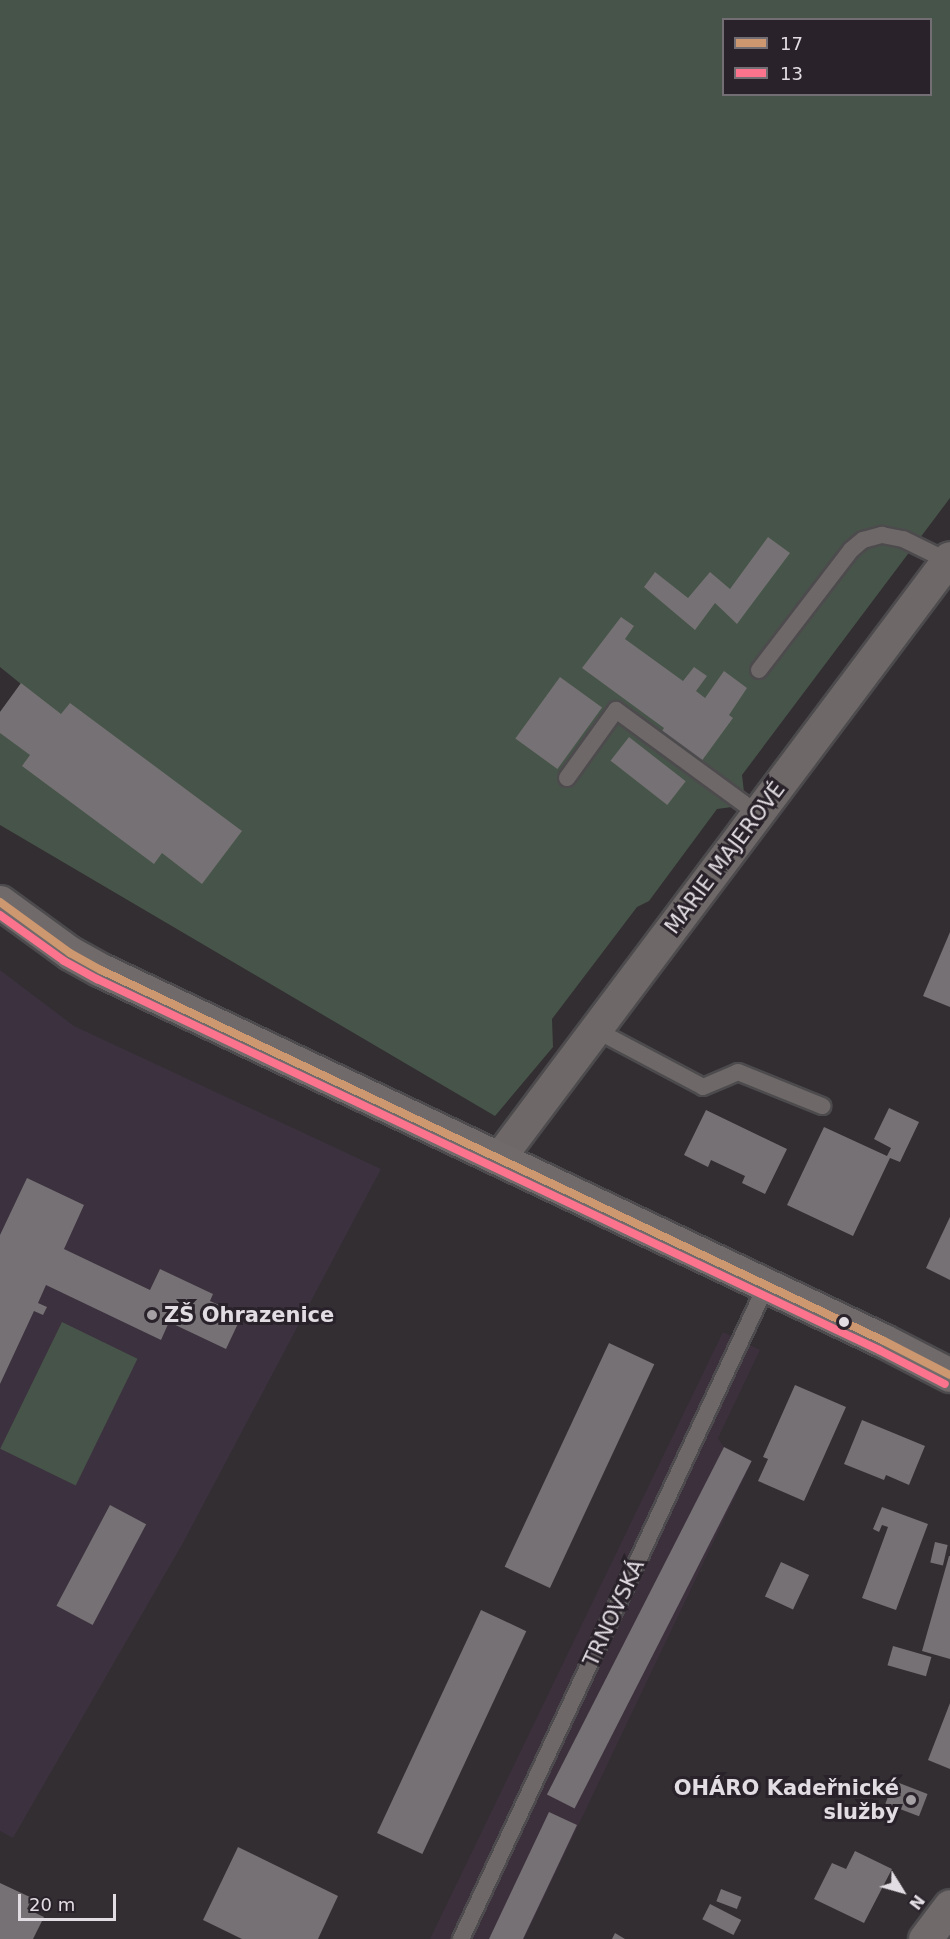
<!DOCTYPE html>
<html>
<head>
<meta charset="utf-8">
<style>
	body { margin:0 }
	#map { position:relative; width:950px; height:1939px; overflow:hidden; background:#322e32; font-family:"DejaVu Sans",sans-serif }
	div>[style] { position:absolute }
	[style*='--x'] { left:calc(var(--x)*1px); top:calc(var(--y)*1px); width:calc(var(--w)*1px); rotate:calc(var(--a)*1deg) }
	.built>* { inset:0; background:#3c303c }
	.education>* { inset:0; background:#3c313e }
	.green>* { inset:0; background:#475449; transform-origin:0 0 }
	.building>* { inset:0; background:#757174; transform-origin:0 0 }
	.roads { filter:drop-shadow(2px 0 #4d4b4d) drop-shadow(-2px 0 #4d4b4d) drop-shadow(0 2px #4d4b4d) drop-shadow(0 -2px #4d4b4d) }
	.lane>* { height:16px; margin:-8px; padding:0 8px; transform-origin:8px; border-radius:8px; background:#6e6968 }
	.street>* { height:32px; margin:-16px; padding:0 16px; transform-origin:16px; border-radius:16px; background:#6e6968 }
	.secondary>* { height:33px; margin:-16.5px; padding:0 16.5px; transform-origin:16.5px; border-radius:16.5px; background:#716a6b }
	.bus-1>* { height:8px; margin:-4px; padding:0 4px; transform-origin:4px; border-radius:4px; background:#cd976f }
	.bus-2>* { height:8px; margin:-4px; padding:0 4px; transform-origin:4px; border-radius:4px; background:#fc738d }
	.dots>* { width:16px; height:16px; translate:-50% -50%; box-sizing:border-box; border:3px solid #29222a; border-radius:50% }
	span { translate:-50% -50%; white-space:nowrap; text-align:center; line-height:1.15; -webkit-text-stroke:6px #29222a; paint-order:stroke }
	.street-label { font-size:21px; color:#e2dde2 }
	.poi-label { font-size:21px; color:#e2dde2; font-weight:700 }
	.left { translate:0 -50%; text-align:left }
	.right { translate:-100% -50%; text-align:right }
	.legend { position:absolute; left:722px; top:18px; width:210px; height:78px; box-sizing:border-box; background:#29222a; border:2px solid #736d74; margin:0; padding:8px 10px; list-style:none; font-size:18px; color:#e2dde2 }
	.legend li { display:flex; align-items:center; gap:12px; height:30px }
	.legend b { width:30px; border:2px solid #736d74 }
	.north { position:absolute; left:872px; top:1861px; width:60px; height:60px; -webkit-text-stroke:4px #29222a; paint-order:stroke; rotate:127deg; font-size:16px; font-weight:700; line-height:24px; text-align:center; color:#e2dde2 }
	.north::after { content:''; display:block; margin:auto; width:21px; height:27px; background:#e2dde2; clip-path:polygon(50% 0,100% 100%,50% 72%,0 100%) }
	.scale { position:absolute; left:18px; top:1894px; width:98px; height:27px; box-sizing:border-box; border:3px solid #e2dde2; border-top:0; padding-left:8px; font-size:18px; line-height:21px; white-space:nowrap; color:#e2dde2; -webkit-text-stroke:4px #29222a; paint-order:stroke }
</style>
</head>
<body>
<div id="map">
	<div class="built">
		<i style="clip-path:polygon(723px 1332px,760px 1350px,718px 1438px,724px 1447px,752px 1461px,524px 1939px,430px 1939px)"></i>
	</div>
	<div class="education">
		<i style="clip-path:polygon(0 970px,74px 1026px,381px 1169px,183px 1543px,13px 1838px,0 1831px)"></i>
	</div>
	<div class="green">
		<i style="clip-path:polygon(evenodd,0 0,950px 0,950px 498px,742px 775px,744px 792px,732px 807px,717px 809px,649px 901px,637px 907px,552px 1019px,553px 1047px,495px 1116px,0 825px,0 712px,21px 684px,0 667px,0 0,724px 20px,930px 20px,930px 94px,724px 94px,724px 20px)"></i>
		<i style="left:62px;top:1322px;width:84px;height:141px;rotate:26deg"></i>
	</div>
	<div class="building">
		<i style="clip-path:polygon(768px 537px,790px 553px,737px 624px,715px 603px,695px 630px,644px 587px,655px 572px,688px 598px,710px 572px,730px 589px)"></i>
		<i style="clip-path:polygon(621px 617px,634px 626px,625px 639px,683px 681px,694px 667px,707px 676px,696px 691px,705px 698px,724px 671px,747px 688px,729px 715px,733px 718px,698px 766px,658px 737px,664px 728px,582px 668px)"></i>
		<i style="left:560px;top:677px;width:52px;height:76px;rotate:36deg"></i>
		<i style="clip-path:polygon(21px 683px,61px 714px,70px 703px,242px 831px,202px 884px,162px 853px,154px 864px,22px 766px,30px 755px,0 733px,0 712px)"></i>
		<i style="left:629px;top:737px;width:72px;height:30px;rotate:38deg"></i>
		<i style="clip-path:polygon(950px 932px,950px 1007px,923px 996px)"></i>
		<i style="clip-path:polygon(889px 1108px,919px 1122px,900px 1162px,890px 1158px,853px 1236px,787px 1205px,824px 1127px,887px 1156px,891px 1148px,874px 1139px)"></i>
		<i style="clip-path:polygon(706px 1110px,787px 1149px,765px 1194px,742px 1183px,745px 1176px,711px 1160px,708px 1167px,684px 1155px)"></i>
		<i style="clip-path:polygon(27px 1178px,84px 1205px,64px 1249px,150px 1290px,160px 1269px,213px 1294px,210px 1301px,242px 1315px,226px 1349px,169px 1322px,161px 1340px,46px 1285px,38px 1303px,47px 1307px,43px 1315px,34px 1311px,0 1384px,0 1235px)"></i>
		<i style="clip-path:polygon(950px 1217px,950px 1280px,926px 1268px)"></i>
		<i style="left:609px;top:1343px;width:50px;height:247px;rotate:25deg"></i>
		<i style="clip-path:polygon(795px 1385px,846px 1407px,804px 1501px,758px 1481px,768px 1459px,763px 1457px)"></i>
		<i style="clip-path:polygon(862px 1420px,925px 1446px,909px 1485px,886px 1475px,884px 1480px,844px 1464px)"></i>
		<i style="left:724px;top:1447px;width:31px;height:390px;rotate:27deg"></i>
		<i style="left:110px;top:1505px;width:41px;height:114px;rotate:28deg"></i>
		<i style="clip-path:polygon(882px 1507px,928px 1524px,896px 1610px,862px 1598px,888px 1527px,882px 1525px,879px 1532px,873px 1529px)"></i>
		<i style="left:935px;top:1542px;width:13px;height:21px;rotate:13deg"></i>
		<i style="clip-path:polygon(949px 1556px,950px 1556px,950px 1659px,922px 1651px)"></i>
		<i style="left:781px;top:1562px;width:31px;height:38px;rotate:25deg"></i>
		<i style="left:481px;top:1610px;width:50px;height:246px;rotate:25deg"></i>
		<i style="left:893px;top:1646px;width:40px;height:20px;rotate:16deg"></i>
		<i style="clip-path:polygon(950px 1703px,950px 1769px,928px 1760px)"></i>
		<i style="left:894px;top:1781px;width:36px;height:24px;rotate:21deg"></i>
		<i style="clip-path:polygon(549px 1812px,577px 1825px,551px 1880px,523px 1939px,489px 1939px)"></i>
		<i style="clip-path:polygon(238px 1847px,338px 1896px,318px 1939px,242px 1939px,203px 1920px)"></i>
		<i style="clip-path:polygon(855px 1851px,892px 1869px,864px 1923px,814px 1899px,832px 1863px,846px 1869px)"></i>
		<i style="clip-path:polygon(0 1883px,32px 1898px,27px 1909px,44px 1917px,33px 1939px,0 1939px)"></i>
		<i style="left:721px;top:1889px;width:22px;height:13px;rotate:21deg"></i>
		<i style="left:710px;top:1904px;width:35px;height:17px;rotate:27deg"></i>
		<i style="clip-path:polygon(615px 1933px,625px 1939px,612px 1939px)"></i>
	</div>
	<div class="roads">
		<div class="lane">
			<i style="--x:759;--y:670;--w:151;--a:-52.5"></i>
			<i style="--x:851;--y:550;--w:16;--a:-40"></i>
			<i style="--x:863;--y:540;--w:20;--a:-15"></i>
			<i style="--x:882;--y:535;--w:21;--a:11"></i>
			<i style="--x:903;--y:539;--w:50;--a:26.1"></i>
			<i style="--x:567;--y:778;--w:84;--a:-54.2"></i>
			<i style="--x:616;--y:710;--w:176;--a:36.2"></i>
			<i style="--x:596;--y:1030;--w:121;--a:28"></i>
			<i style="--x:703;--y:1087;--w:38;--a:-23"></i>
			<i style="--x:738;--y:1072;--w:91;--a:22"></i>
			<i style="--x:461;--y:1939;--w:721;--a:-64.96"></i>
		</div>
		<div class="street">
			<i style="--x:499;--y:1159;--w:751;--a:-53.11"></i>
		</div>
		<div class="secondary">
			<i style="--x:0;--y:902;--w:87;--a:36.1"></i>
			<i style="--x:70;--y:953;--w:35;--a:29"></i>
			<i style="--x:101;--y:970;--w:866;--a:25.35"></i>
			<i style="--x:884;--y:1341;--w:74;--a:27.3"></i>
			<i style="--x:925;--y:1939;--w:41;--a:-52.9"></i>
		</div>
	</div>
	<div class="bus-1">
		<i style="--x:0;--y:902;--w:87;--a:36.1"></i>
		<i style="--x:70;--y:953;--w:35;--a:29"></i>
		<i style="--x:101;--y:970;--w:866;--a:25.35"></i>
		<i style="--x:884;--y:1341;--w:74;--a:27.3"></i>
	</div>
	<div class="bus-2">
		<i style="--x:0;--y:915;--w:79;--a:35.7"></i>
		<i style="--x:64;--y:961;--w:38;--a:29"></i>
		<i style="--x:97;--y:979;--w:866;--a:25.38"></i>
		<i style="--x:879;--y:1350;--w:74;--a:27.3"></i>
	</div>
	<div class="dots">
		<i style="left:152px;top:1315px;background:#a4a0a4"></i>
		<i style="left:844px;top:1322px;background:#e2dde2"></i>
		<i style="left:911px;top:1800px;background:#a4a0a4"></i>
	</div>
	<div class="street-label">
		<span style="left:725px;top:858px;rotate:-53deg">MARIE MAJEROVÉ</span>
		<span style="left:614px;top:1613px;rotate:-65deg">TRNOVSKÁ</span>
	</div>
	<div class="poi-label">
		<span class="left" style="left:164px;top:1315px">ZŠ Ohrazenice</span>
		<span class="right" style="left:899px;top:1800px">OHÁRO Kadeřnické<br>služby</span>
	</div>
	<ul class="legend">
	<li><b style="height:8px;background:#cd976f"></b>17</li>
	<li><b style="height:8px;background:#fc738d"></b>13</li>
	</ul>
	<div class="north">N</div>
	<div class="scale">20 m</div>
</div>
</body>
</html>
